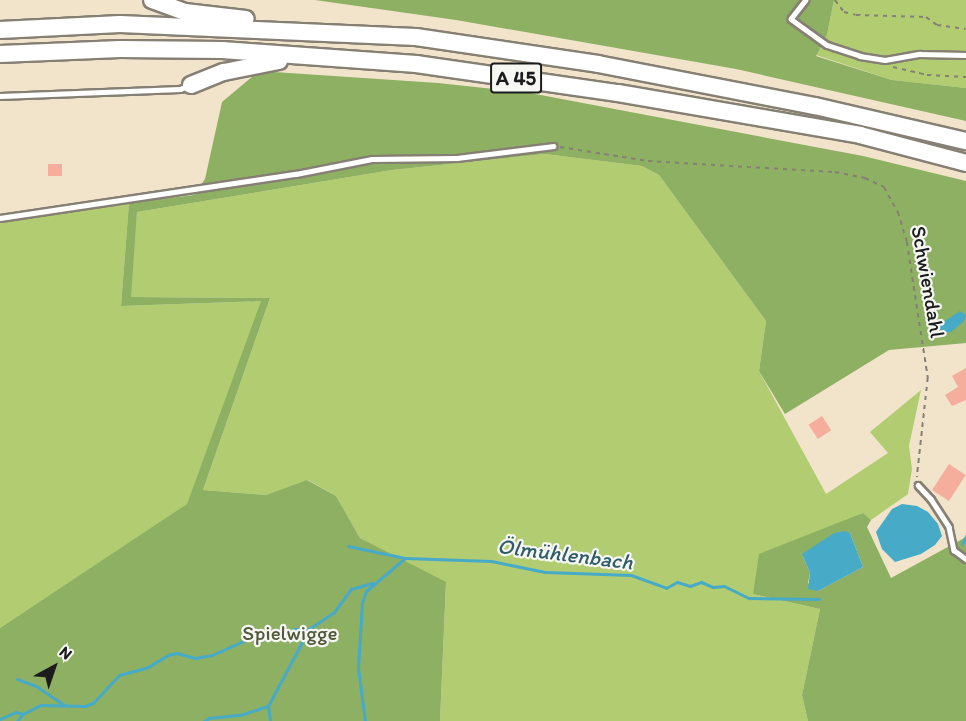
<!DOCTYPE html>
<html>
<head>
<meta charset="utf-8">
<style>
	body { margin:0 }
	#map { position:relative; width:966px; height:721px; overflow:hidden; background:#f1e4cb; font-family:Itim,sans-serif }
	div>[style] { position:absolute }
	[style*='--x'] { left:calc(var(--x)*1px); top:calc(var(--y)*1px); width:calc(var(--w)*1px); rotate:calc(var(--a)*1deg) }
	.green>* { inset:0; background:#b2cc71 }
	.forest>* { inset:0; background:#8db063 }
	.water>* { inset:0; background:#47aac7 }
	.stream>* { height:3px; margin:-1.5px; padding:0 1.5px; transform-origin:1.5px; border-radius:1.5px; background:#47aac7 }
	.building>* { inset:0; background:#f5ae9b; transform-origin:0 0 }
	.path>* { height:1.5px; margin-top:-0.75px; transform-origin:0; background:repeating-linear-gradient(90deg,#868074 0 4.5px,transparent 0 9px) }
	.roads { filter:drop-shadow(2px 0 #868074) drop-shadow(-2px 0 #868074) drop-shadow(0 2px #868074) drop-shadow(0 -2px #868074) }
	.lane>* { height:4.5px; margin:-2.25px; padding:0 2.25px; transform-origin:2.25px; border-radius:2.25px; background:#fff }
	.highway>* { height:16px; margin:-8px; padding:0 8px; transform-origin:8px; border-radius:8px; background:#fff }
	span { translate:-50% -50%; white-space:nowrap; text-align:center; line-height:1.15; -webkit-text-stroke:4.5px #f6f6f2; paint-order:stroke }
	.shield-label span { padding:2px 4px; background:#f6f6f2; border:2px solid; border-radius:4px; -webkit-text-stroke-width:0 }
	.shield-label { font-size:20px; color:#1c1c1c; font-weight:700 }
	.street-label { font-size:21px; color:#1c1c1c }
	.park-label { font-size:21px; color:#505a3a }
	.water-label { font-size:22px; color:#2f5c69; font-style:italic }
	.north { position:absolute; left:24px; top:637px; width:60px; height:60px; -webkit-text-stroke:4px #f6f6f2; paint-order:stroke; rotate:40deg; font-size:16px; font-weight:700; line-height:24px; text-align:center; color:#1c1c1c }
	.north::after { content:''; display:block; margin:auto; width:21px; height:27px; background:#1c1c1c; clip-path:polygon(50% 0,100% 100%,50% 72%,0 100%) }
</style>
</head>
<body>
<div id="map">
	<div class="green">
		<i style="clip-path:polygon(834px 0,966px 0,966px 88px,892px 80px,816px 55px,827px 35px)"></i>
		<i style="clip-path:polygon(545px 154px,642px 166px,659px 175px,766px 321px,759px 371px,826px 494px,888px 453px,870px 432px,921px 390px,909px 446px,912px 469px,908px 494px,871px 520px,862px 513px,753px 594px,820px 609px,802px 695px,808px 721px,440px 721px,446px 583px,22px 721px,335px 531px,392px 555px,360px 538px,336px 496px,308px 480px,266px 495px,203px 490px,270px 298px,130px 297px,137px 212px,392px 170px)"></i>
		<i style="clip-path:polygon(129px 203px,121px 306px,262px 301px,187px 505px,0 628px,0 221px)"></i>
	</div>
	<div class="forest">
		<i style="clip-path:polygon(315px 0,834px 0,827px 35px,816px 56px,892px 80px,966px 88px,966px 121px,736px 69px,456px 20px)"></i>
		<i style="clip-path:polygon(259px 71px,438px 83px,530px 93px,863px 156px,966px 181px,966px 343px,889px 350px,785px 414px,759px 371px,766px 321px,659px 175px,642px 166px,545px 154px,392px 170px,137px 212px,131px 297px,270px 298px,203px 490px,266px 495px,307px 480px,336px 496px,360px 538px,446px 582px,440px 721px,0 721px,0 628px,187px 504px,261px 301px,121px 306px,129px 203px,194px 195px,205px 179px,222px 102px)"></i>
		<i style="clip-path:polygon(evenodd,863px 513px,871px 520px,867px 527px,891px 578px,966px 537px,966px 721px,808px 721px,802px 695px,820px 609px,753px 594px,759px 554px,863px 513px,850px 533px,863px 567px,818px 591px,808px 583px,810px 573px,802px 554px,850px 533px)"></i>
	</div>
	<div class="water">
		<i style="clip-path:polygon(960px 311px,966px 315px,964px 321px,951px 332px,945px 333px,939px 329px,940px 324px)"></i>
		<i style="clip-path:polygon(902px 504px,917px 506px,928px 512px,938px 524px,942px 536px,935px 545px,921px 554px,895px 562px,882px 549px,876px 532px,892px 509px)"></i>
		<i style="clip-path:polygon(845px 531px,850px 533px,863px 567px,818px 591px,808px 589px,810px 573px,802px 554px,834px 533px)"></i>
	</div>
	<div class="stream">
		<i style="--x:962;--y:544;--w:9;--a:-63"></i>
		<i style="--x:348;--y:546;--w:58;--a:11.9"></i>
		<i style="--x:17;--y:679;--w:20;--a:20"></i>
		<i style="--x:36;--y:686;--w:34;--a:34"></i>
		<i style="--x:268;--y:706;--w:15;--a:82"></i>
		<i style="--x:0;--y:719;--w:17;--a:-24"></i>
		<i style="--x:16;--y:712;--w:7;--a:16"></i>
		<i style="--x:17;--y:721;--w:9;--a:-49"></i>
		<i style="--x:23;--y:714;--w:20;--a:-27"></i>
		<i style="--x:41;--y:705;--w:44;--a:1.3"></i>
		<i style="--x:85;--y:706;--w:9;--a:-21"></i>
		<i style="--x:93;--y:703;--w:38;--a:-47"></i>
		<i style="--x:119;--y:675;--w:30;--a:-15"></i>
		<i style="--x:148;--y:667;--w:23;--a:-31"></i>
		<i style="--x:168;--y:655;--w:9;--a:-13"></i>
		<i style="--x:177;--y:653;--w:19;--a:16"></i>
		<i style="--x:195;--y:658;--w:17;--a:-10"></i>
		<i style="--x:212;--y:655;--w:39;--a:-24"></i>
		<i style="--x:248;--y:639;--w:29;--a:0"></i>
		<i style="--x:277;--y:639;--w:20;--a:-30"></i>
		<i style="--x:294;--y:629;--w:15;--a:0"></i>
		<i style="--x:309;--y:629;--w:30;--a:-34"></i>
		<i style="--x:334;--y:612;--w:29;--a:-54"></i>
		<i style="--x:351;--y:589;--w:22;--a:-16"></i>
		<i style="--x:204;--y:721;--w:6;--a:-31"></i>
		<i style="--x:209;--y:718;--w:31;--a:-6"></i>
		<i style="--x:240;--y:715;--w:29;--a:-18"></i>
		<i style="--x:268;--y:706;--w:87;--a:-62"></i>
		<i style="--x:365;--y:721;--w:53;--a:-97.5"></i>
		<i style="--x:358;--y:668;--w:65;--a:-86.5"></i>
		<i style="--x:362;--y:603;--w:13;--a:-72"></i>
		<i style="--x:366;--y:591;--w:51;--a:-40.2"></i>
		<i style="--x:405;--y:558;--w:86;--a:2"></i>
		<i style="--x:491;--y:561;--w:55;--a:11.5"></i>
		<i style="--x:545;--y:572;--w:86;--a:2"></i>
		<i style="--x:631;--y:575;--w:37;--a:20"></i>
		<i style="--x:666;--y:588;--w:13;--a:-29"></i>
		<i style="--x:677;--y:582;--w:14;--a:17"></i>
		<i style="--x:690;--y:586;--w:12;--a:-20"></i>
		<i style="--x:701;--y:582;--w:13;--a:23"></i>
		<i style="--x:713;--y:587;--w:11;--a:-5"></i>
		<i style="--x:724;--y:586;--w:28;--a:26"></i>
		<i style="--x:749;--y:598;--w:70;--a:0.8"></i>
	</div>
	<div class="building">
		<i style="left:48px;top:164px;width:14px;height:12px"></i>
		<i style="clip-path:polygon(966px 368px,966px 400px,952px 406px,945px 395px,958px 387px,952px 376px)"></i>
		<i style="left:822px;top:416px;width:17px;height:16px;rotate:57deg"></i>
		<i style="left:949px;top:464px;width:20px;height:31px;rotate:33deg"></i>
	</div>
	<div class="path">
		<i style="--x:835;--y:0;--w:15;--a:53"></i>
		<i style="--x:844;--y:12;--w:12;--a:14"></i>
		<i style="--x:856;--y:15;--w:70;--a:1.6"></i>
		<i style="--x:926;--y:17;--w:14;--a:36"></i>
		<i style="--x:937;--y:25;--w:29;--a:8"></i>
		<i style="--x:893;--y:67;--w:35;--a:13"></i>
		<i style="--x:927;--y:75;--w:39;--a:3"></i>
		<i style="--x:560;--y:147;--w:89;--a:9"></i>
		<i style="--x:648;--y:161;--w:187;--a:3.4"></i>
		<i style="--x:835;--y:172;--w:31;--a:11"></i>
		<i style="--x:865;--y:178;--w:21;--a:25"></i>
		<i style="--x:884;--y:187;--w:29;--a:61"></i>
		<i style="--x:898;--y:212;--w:31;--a:73"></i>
		<i style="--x:907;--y:242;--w:138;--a:81.2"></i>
		<i style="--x:928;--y:378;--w:100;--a:96.3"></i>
	</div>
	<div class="roads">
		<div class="lane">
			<i style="--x:806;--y:0;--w:24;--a:128"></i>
			<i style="--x:791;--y:19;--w:44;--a:35.8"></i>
			<i style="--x:827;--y:45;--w:35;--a:18"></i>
			<i style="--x:860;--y:56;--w:25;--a:9"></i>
			<i style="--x:885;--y:60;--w:35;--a:-10"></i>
			<i style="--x:919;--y:54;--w:47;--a:1.2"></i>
			<i style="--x:0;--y:96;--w:180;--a:-2.2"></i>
			<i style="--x:180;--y:89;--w:9;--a:-18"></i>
			<i style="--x:0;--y:218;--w:299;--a:-8.5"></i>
			<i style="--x:296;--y:174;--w:77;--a:-11.2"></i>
			<i style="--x:372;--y:159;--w:85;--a:-0.7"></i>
			<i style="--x:457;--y:158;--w:97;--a:-7.1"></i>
			<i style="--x:918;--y:485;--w:19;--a:47"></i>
			<i style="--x:931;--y:499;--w:33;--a:57"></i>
			<i style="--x:949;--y:527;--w:24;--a:78"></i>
			<i style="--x:954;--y:550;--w:15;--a:37"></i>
		</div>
		<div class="highway">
			<i style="--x:152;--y:0;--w:35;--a:20"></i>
			<i style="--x:185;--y:12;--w:61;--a:6.5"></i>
			<i style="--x:0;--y:30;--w:120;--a:-2.9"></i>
			<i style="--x:120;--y:24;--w:296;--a:2.5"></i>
			<i style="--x:416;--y:37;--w:184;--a:8.4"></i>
			<i style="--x:598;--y:64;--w:221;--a:11"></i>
			<i style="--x:815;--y:106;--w:155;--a:13.1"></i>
			<i style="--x:0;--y:54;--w:120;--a:-2.4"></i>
			<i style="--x:120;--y:49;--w:102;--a:0.6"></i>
			<i style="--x:222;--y:50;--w:195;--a:4.1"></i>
			<i style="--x:416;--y:64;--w:204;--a:8.2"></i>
			<i style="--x:618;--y:93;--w:246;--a:9.8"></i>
			<i style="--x:860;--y:135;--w:110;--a:14.8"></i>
			<i style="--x:191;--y:85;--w:35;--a:-22"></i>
			<i style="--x:224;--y:72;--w:56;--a:-11.3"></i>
		</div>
	</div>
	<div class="shield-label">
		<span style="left:516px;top:78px">A 45</span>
	</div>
	<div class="street-label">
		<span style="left:928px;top:282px;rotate:80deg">Schwiendahl</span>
	</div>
	<div class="park-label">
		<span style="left:290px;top:633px">Spielwigge</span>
	</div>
	<div class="water-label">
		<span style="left:565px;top:554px;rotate:7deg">Ölmühlenbach</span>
	</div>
	<div class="north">N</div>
</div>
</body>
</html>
